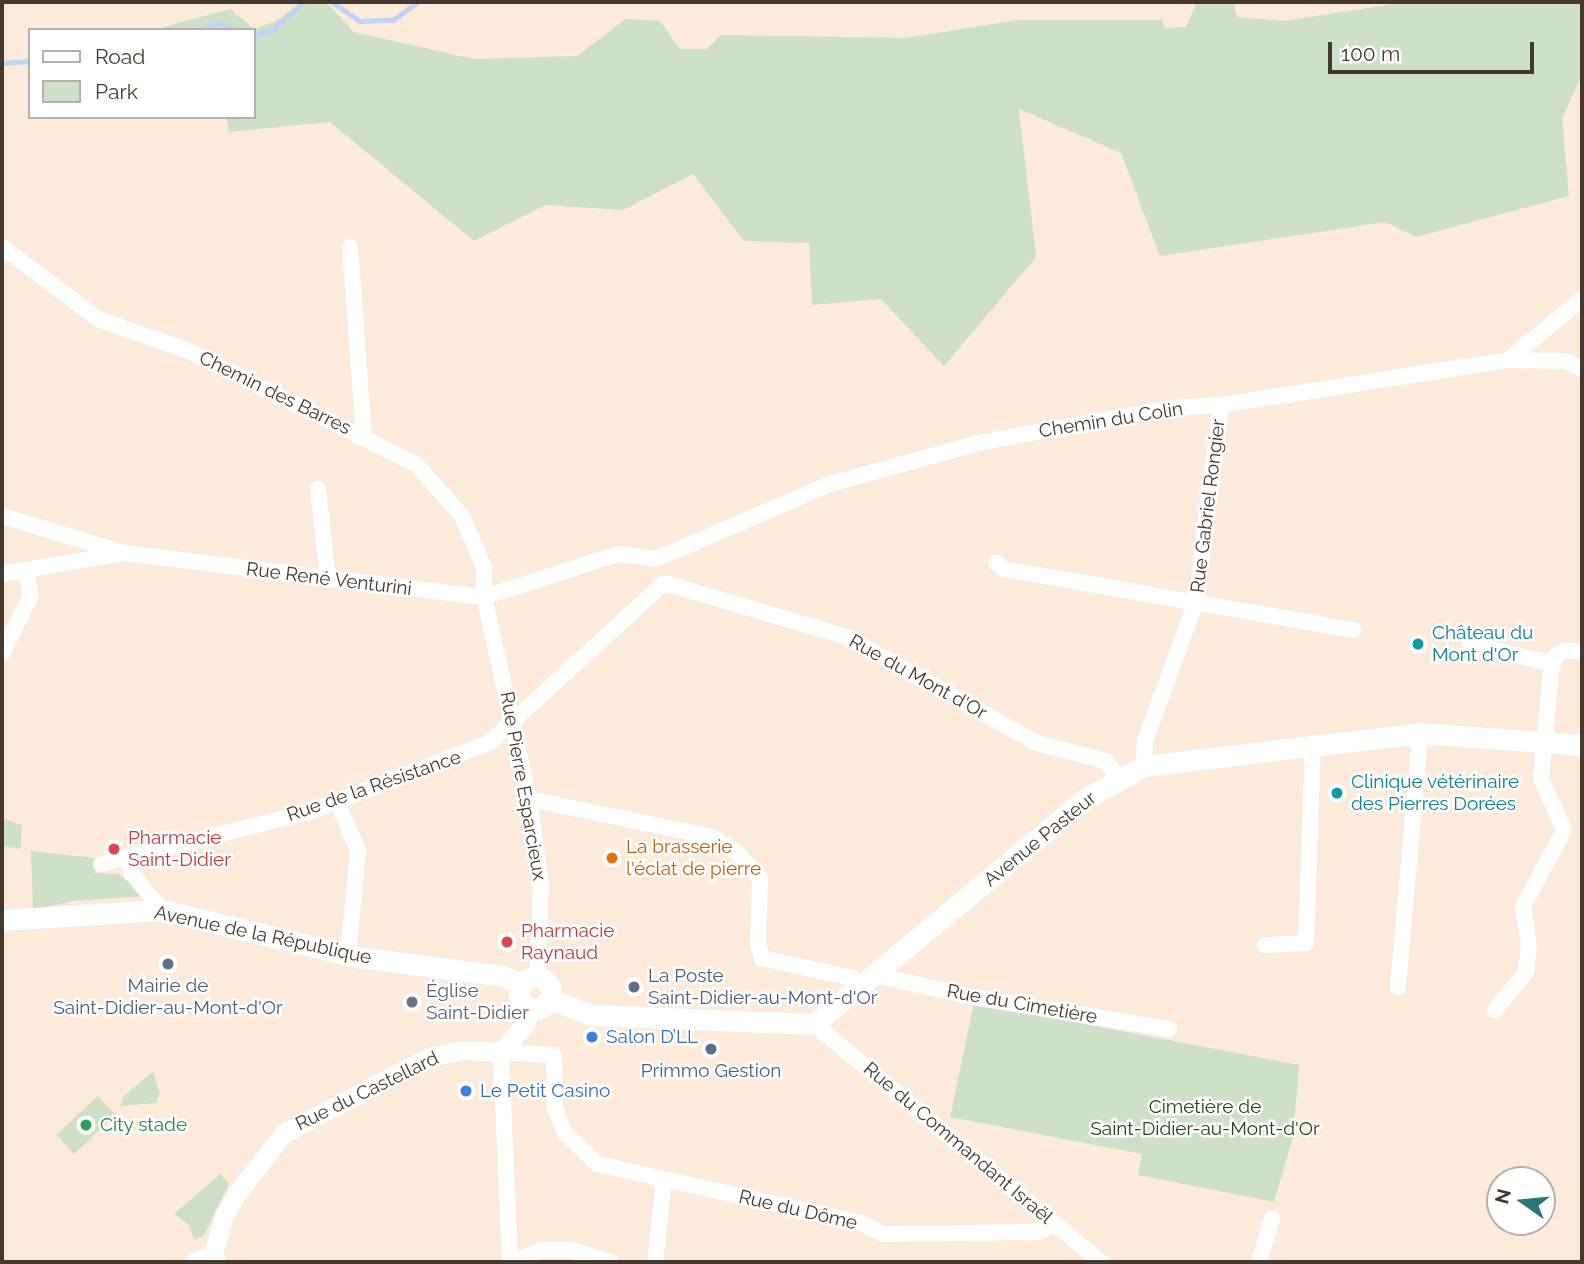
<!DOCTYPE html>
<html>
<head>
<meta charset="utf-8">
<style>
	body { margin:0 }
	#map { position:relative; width:1584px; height:1264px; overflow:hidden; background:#fceadb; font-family:Raleway,sans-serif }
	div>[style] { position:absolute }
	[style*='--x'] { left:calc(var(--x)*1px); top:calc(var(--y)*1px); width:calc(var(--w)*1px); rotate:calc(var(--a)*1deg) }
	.green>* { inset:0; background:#cfe0c8; transform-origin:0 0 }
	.stream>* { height:4.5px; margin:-2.25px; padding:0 2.25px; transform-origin:2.25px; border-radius:2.25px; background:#c0d4f5 }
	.minor>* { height:16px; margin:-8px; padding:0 8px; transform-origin:8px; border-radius:8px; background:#fff }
	.tertiary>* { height:19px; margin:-9.5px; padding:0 9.5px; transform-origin:9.5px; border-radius:9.5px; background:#fff }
	.secondary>* { height:21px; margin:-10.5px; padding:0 10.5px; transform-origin:10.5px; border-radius:10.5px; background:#fff }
	.secondary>.ring { margin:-10.5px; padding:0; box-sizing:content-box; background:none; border:21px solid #fff; border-radius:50% }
	.dots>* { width:19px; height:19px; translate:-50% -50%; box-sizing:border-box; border:4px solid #fff; border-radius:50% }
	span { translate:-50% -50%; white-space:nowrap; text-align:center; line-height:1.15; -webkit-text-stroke:5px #fff; paint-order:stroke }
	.street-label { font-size:19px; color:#45392f }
	.culture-label { font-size:19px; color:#0d838f }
	.left { translate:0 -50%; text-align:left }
	.health-label { font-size:19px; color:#be3a42 }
	.food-label { font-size:19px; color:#c56008 }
	.service-label { font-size:19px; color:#4e5e75 }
	.worship-label { font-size:19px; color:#5b616d }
	.shop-label { font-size:19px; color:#366cbe }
	.park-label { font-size:19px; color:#264416 }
	.leisure-label { font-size:19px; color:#27864d }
	.frame { position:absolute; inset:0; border:4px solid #45392f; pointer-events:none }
	.legend { position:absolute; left:28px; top:28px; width:228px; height:91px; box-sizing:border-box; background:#fff; border:2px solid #b5b0ac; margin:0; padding:9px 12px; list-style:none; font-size:21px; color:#45392f }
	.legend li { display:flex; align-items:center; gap:14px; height:35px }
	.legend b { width:35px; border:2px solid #b5b0ac }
	.north { position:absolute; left:1486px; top:1166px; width:70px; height:70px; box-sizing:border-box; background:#fff; border:2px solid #b5b0ac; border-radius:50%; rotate:285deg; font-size:19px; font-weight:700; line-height:28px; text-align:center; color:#45392f }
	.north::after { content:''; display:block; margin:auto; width:24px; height:32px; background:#2a7575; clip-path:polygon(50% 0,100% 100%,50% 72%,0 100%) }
	.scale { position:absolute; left:1328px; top:42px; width:206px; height:32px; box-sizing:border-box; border:4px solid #45392f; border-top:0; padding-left:9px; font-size:21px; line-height:24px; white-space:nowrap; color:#45392f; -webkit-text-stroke:5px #fff; paint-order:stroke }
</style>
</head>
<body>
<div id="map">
	<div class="green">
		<i style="clip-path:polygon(301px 2px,326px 2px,354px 32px,473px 59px,577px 56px,626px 19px,660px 21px,680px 49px,707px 49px,721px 35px,906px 38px,1018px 20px,1162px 20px,1165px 28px,1186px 27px,1197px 2px,1233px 2px,1237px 17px,1284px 21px,1407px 2px,1582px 2px,1582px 76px,1562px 118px,1569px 196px,1416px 237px,1385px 222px,1160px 256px,1121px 153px,1019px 109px,1036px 257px,944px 366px,881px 299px,812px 305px,809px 243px,744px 241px,693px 174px,623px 210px,545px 205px,474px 241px,330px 122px,229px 132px,226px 117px,254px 117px,254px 30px,153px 30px,230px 9px,254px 29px,276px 21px)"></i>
		<i style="clip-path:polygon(2px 818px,22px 825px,21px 849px,2px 846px)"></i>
		<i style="clip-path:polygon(31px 851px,95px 858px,97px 870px,93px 873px,119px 874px,146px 896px,73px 901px,33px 910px)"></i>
		<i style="clip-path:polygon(974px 1003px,1299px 1065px,1293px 1137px,1274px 1202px,1138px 1175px,1142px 1154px,950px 1117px)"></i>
		<i style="clip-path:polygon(153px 1071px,160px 1094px,156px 1103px,121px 1106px,123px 1097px)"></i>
		<i style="left:98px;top:1096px;width:26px;height:57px;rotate:47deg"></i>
		<i style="clip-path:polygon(220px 1174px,229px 1184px,204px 1235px,194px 1240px,189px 1225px,174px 1214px)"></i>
	</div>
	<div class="stream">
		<i style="--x:332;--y:2;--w:34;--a:34"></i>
		<i style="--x:360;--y:21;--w:33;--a:-2"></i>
		<i style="--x:393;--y:20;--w:31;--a:-36"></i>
		<i style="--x:202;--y:30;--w:16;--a:-27"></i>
		<i style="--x:216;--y:23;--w:22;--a:18"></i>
		<i style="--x:254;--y:36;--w:21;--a:-19"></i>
		<i style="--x:274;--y:29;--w:40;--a:-42"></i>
		<i style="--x:2;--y:63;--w:28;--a:-4"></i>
	</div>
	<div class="minor">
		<i style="--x:2;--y:247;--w:120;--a:36.9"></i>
		<i style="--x:98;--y:319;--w:96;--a:19.4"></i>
		<i style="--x:189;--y:351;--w:254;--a:26.5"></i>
		<i style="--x:416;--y:464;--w:69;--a:48.5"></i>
		<i style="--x:462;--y:516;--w:56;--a:66.7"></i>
		<i style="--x:484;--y:567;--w:30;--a:90"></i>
		<i style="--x:484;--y:597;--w:207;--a:77.4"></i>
		<i style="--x:529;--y:799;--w:85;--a:81.9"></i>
		<i style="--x:541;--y:883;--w:94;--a:92.4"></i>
		<i style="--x:350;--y:247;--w:192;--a:85.8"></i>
		<i style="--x:1508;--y:360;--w:96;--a:-39.5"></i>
		<i style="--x:318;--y:489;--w:91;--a:83.7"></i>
		<i style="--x:2;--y:516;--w:127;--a:16.9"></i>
		<i style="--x:124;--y:553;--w:363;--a:7"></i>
		<i style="--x:484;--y:597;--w:141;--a:-17.8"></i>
		<i style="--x:618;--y:554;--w:38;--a:7"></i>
		<i style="--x:656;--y:559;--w:189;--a:-23.3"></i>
		<i style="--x:830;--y:484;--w:158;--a:-15.4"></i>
		<i style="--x:982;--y:442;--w:192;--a:-10.2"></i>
		<i style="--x:1171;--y:408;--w:50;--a:-3.4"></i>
		<i style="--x:1221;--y:405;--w:291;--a:-8.9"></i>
		<i style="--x:1508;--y:360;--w:58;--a:1"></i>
		<i style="--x:1566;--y:361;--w:18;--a:27"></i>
		<i style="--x:996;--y:563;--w:10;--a:37"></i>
		<i style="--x:1004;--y:569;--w:355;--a:9.9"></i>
		<i style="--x:2;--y:574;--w:118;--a:-9.8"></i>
		<i style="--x:664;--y:583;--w:191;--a:16.4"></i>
		<i style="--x:847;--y:637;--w:218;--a:29.2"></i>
		<i style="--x:1037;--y:743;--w:71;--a:14.6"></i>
		<i style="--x:1106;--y:761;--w:24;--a:54"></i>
		<i style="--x:1470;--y:644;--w:85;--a:13.5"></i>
		<i style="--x:2;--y:654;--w:66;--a:-63.8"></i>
		<i style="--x:31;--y:595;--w:26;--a:-103"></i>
		<i style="--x:1144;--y:766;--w:25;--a:-88"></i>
		<i style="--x:1145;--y:741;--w:148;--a:-69.9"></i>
		<i style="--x:1196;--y:602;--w:199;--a:-82.8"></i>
		<i style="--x:529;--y:799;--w:187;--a:11.7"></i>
		<i style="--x:712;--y:837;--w:28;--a:32"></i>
		<i style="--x:736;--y:852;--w:35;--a:47"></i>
		<i style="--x:760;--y:878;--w:67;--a:91.7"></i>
		<i style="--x:758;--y:945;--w:14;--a:73"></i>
		<i style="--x:762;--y:958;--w:92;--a:12.5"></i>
		<i style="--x:852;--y:978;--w:12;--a:48"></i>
		<i style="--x:337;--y:802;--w:53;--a:66.8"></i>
		<i style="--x:358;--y:851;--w:104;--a:95.5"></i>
		<i style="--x:128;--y:860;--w:15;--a:74"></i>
		<i style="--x:132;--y:874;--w:47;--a:50.2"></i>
		<i style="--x:101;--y:864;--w:214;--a:-14"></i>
		<i style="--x:309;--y:812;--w:193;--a:-21"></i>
		<i style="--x:489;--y:743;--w:237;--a:-42.4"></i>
		<i style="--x:1265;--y:945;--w:41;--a:-2.8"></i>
		<i style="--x:1306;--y:943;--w:200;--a:-88"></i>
		<i style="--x:875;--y:975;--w:100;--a:12.7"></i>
		<i style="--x:973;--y:997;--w:199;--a:9.3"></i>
		<i style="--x:1398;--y:987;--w:255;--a:-85"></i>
		<i style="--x:1495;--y:1010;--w:49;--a:-50.8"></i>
		<i style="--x:1526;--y:972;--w:27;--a:-84"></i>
		<i style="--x:1529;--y:945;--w:38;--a:-99"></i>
		<i style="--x:1523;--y:907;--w:87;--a:-62"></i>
		<i style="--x:1564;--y:830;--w:56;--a:-114.3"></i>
		<i style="--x:1541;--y:779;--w:107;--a:-84.7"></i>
		<i style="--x:1551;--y:672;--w:16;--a:-75"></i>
		<i style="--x:1555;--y:657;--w:11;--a:-34"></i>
		<i style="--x:1564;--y:651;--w:18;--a:0"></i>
		<i style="--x:814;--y:1024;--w:373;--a:39.7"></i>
		<i style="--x:510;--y:1262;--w:210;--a:-92.5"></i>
		<i style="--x:501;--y:1052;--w:53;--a:3.2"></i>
		<i style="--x:554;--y:1055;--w:53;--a:88.9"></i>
		<i style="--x:555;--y:1108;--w:26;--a:69"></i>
		<i style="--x:564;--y:1132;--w:46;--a:44.1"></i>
		<i style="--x:597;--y:1164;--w:271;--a:12.6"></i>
		<i style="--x:862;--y:1223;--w:24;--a:28"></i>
		<i style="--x:883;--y:1234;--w:155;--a:-0.7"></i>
		<i style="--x:1038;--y:1232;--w:18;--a:-29"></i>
		<i style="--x:514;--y:1262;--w:30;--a:-24"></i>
		<i style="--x:541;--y:1250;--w:30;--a:0"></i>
		<i style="--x:571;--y:1250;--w:42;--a:16.7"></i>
		<i style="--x:655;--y:1262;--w:81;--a:-83.7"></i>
		<i style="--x:1259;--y:1262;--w:45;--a:-73.2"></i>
	</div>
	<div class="tertiary">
		<i style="--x:212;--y:1258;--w:44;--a:-74.1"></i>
		<i style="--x:224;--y:1216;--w:26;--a:-61"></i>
		<i style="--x:237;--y:1193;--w:76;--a:-51.9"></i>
		<i style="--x:284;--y:1133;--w:164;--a:-27.7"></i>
		<i style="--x:429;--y:1057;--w:33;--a:-12"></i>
		<i style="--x:461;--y:1050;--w:40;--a:2.9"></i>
		<i style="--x:501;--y:1052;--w:38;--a:-49"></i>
		<i style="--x:526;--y:1023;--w:16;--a:-72"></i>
		<i style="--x:195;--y:1262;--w:12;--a:-24"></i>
		<i style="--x:206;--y:1257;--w:12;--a:24"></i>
	</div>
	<div class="secondary">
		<i style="--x:2;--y:920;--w:160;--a:-3.6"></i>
		<i style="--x:162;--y:910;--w:201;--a:13.6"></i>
		<i style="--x:357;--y:957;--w:147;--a:7.4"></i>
		<i style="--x:503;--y:976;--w:20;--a:24"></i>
		<i class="ring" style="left:519px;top:977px;width:11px;height:11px"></i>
		<i style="--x:549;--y:999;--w:46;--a:20.4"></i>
		<i style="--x:592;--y:1015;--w:222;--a:2.3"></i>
		<i style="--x:814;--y:1024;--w:354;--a:-39.7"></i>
		<i style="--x:1086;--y:798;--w:66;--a:-28.9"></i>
		<i style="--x:1144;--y:766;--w:278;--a:-6.8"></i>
		<i style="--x:1420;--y:733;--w:162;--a:4.2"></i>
	</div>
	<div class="dots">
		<i style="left:1418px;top:644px;background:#0f9aa8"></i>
		<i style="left:1337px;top:793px;background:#0f9aa8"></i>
		<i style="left:114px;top:849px;background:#e0444e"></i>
		<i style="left:612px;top:858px;background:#e8710a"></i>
		<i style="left:507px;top:942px;background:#e0444e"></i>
		<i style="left:168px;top:964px;background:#5c6f8a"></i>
		<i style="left:634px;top:987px;background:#5c6f8a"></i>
		<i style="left:412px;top:1002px;background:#6b7280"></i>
		<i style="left:592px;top:1037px;background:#3f7fe0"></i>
		<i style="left:711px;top:1049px;background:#5c6f8a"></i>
		<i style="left:466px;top:1091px;background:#3f7fe0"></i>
		<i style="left:86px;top:1125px;background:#2e9e5b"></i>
	</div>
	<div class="street-label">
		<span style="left:275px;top:393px;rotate:26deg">Chemin des Barres</span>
		<span style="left:1111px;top:420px;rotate:-9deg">Chemin du Colin</span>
		<span style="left:1208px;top:506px;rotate:-83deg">Rue Gabriel Rongier</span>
		<span style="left:329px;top:579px;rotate:7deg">Rue René Venturini</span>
		<span style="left:918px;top:677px;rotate:29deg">Rue du Mont d'Or</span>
		<span style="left:374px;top:786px;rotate:-19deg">Rue de la Résistance</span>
		<span style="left:523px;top:786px;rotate:80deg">Rue Pierre Esparcieux</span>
		<span style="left:1040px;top:839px;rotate:-39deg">Avenue Pasteur</span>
		<span style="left:263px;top:935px;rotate:12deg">Avenue de la République</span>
		<span style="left:1022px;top:1004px;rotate:10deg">Rue du Cimetière</span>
		<span style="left:367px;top:1091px;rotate:-26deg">Rue du Castellard</span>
		<span style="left:958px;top:1143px;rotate:40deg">Rue du Commandant Israël</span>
		<span style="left:798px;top:1210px;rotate:13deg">Rue du Dôme</span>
	</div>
	<div class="culture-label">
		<span class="left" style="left:1432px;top:644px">Château du<br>Mont d'Or</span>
		<span class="left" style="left:1351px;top:793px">Clinique vétérinaire<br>des Pierres Dorées</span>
	</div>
	<div class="health-label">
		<span class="left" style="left:128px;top:849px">Pharmacie<br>Saint-Didier</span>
		<span class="left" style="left:521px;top:942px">Pharmacie<br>Raynaud</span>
	</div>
	<div class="food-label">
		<span class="left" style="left:626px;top:858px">La brasserie<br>l'éclat de pierre</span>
	</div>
	<div class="service-label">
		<span class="left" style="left:648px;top:987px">La Poste<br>Saint-Didier-au-Mont-d'Or</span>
		<span style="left:168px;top:997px">Mairie de<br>Saint-Didier-au-Mont-d'Or</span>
		<span style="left:711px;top:1071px">Primmo Gestion</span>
	</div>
	<div class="worship-label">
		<span class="left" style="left:426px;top:1002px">Église<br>Saint-Didier</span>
	</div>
	<div class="shop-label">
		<span class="left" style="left:606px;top:1037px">Salon D’LL</span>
		<span class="left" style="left:480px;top:1091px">Le Petit Casino</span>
	</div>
	<div class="park-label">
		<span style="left:1205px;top:1118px">Cimetière de<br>Saint-Didier-au-Mont-d'Or</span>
	</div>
	<div class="leisure-label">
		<span class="left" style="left:100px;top:1125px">City stade</span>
	</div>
	<div class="frame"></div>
	<ul class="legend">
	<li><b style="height:9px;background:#fff"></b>Road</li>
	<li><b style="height:19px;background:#cfe0c8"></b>Park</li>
	</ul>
	<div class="north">N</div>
	<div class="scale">100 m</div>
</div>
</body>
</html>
